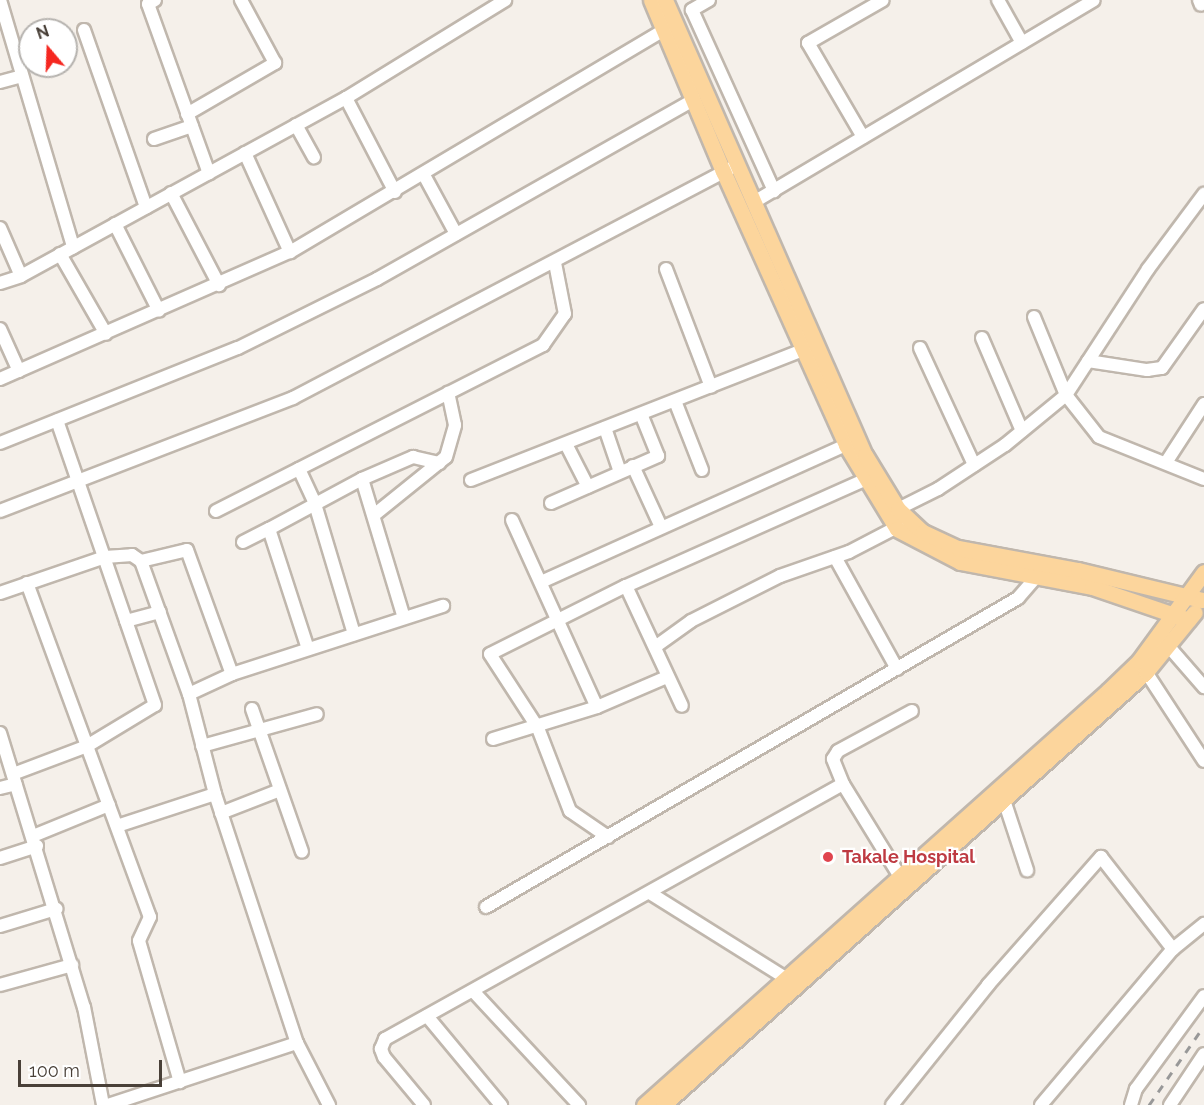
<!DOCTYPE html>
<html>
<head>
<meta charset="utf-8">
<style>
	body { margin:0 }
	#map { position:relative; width:1204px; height:1105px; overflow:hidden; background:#f5f0ea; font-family:Raleway,sans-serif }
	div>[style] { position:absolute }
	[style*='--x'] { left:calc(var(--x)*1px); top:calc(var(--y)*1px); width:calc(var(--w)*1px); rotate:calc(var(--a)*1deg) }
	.roads { filter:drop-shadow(2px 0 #c0b7ad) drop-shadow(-2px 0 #c0b7ad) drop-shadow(0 2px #c0b7ad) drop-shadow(0 -2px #c0b7ad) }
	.minor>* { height:12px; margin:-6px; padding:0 6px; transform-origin:6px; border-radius:6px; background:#fff }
	.major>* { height:15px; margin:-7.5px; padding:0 7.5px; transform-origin:7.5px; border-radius:7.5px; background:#fcd59c }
	.rail>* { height:3px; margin-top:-1.5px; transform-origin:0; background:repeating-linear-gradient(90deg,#989898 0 8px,transparent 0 16px) }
	.dots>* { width:16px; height:16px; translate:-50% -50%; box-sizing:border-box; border:3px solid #fff; border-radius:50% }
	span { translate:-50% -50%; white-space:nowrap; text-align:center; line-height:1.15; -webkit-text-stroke:4.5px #fff; paint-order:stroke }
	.health-label { font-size:18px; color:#be3a42; font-weight:700 }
	.left { translate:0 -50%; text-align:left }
	.north { position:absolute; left:18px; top:18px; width:60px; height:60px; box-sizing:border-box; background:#fff; border:2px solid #b6b3af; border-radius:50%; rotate:341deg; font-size:16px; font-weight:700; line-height:24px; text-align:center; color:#494038 }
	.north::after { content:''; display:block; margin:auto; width:21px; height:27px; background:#f52720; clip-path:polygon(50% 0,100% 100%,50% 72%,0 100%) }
	.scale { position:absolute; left:18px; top:1060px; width:144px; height:27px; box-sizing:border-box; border:3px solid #494038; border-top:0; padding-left:8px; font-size:18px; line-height:21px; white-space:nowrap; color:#494038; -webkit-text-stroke:4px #fff; paint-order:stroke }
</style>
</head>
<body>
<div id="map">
	<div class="roads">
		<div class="minor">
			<i style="--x:0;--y:0;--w:258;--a:73.5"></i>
			<i style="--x:155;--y:0;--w:8;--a:150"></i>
			<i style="--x:148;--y:4;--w:180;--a:70.2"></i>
			<i style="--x:709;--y:0;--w:20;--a:150"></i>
			<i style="--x:692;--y:10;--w:199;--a:65.6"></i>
			<i style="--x:998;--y:0;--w:49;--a:60.8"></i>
			<i style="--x:1199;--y:0;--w:5;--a:68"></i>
			<i style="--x:84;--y:30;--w:188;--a:70.7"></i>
			<i style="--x:0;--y:82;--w:23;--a:-15"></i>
			<i style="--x:346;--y:98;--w:106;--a:62.5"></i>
			<i style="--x:187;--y:114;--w:102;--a:-30.1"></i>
			<i style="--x:275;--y:63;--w:72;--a:-118.4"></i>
			<i style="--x:296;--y:125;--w:37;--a:61"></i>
			<i style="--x:863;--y:137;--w:109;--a:-120.3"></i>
			<i style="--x:808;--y:43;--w:86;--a:-29.8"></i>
			<i style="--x:154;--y:139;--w:40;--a:-18.9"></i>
			<i style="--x:245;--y:153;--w:109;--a:65.6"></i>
			<i style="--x:424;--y:175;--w:67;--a:61.5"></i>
			<i style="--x:171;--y:193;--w:104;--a:62.4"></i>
			<i style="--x:754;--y:202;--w:395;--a:-30.7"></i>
			<i style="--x:115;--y:224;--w:97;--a:63.2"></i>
			<i style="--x:0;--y:228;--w:52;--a:66.4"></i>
			<i style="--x:60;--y:254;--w:92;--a:60.1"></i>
			<i style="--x:666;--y:269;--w:126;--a:69.1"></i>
			<i style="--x:0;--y:283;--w:22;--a:-18"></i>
			<i style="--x:21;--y:276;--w:371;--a:-28.7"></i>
			<i style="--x:346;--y:98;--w:187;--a:-31.6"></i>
			<i style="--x:1034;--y:317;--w:84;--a:67.7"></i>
			<i style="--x:1066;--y:395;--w:53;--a:51.8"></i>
			<i style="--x:1099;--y:437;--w:113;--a:21.8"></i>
			<i style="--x:0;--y:329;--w:46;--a:65.7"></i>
			<i style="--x:982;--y:338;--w:101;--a:66.7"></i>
			<i style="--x:920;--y:348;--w:129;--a:65.2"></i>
			<i style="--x:1088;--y:361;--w:60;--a:8.7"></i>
			<i style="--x:1147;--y:370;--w:15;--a:-8"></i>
			<i style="--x:1162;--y:368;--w:72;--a:-54.6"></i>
			<i style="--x:0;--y:379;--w:317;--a:-23.7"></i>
			<i style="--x:290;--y:252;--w:441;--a:-30.7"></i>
			<i style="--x:675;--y:401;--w:74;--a:68.6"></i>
			<i style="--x:605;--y:428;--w:46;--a:71.2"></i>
			<i style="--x:0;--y:443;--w:256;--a:-21.8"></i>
			<i style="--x:238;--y:348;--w:155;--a:-26.4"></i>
			<i style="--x:377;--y:279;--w:363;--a:-29.5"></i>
			<i style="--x:566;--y:444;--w:48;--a:62.9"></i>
			<i style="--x:1167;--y:461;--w:68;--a:-57"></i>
			<i style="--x:633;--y:466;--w:67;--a:65.3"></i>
			<i style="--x:299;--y:469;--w:38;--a:65"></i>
			<i style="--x:315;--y:504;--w:136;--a:73.3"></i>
			<i style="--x:362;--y:479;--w:56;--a:-23.3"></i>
			<i style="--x:413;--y:457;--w:27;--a:13"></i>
			<i style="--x:471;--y:480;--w:365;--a:-21.4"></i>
			<i style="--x:551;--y:503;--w:117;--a:-23.7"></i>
			<i style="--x:658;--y:456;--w:45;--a:-112"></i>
			<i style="--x:898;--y:509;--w:45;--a:-26.6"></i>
			<i style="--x:938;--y:489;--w:80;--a:-33.3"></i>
			<i style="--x:1005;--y:445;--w:79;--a:-39.3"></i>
			<i style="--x:1066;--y:395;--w:150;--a:-56.9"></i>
			<i style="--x:1148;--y:269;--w:94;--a:-53.3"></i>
			<i style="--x:0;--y:511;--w:314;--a:-21.1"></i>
			<i style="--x:293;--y:398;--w:495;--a:-27.7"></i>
			<i style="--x:216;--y:511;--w:367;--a:-26.9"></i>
			<i style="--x:543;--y:345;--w:38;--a:-55"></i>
			<i style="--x:565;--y:314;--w:52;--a:-101.1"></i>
			<i style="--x:374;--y:515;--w:92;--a:-38.9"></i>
			<i style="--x:446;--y:457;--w:33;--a:-74"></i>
			<i style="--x:455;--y:425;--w:33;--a:-102"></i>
			<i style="--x:512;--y:520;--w:205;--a:65.6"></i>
			<i style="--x:243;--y:542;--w:29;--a:-27"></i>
			<i style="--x:835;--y:557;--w:128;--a:61"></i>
			<i style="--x:141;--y:561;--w:47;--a:-13.4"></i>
			<i style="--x:187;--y:550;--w:132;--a:70.1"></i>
			<i style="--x:541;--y:582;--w:334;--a:-24.2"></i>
			<i style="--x:27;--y:583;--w:356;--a:69.8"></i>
			<i style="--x:150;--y:917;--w:26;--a:115"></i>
			<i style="--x:139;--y:941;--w:147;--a:73.8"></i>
			<i style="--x:626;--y:586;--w:132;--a:65"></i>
			<i style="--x:0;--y:593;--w:111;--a:-18.9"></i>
			<i style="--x:105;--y:557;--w:27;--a:-4"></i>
			<i style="--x:132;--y:555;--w:11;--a:34"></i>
			<i style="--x:141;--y:561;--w:141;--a:70.2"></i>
			<i style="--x:189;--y:694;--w:103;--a:75.4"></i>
			<i style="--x:215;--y:794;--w:262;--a:71.8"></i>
			<i style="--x:297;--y:1043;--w:70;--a:62.7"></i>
			<i style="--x:126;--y:621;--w:35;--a:-15"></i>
			<i style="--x:655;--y:647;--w:44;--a:-35.8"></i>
			<i style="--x:691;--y:621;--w:100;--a:-26.8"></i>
			<i style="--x:780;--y:576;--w:73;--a:-19.2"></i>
			<i style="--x:849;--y:552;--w:61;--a:-27.4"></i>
			<i style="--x:1170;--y:648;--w:52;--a:48.9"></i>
			<i style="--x:308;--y:649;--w:126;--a:-108"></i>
			<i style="--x:269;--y:529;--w:106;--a:-28.3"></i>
			<i style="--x:362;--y:479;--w:145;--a:73.2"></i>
			<i style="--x:1146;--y:672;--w:106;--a:56.9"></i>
			<i style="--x:189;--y:694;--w:47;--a:-24.9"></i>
			<i style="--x:232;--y:674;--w:222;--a:-17.9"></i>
			<i style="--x:252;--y:709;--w:151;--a:70.7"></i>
			<i style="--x:0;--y:733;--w:287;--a:73"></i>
			<i style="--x:84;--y:1007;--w:100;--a:79"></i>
			<i style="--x:493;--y:739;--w:109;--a:-17.1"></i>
			<i style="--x:597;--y:707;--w:76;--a:-23.2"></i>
			<i style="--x:202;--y:746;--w:119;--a:-15.5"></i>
			<i style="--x:13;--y:774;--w:79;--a:-20.7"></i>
			<i style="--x:87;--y:746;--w:79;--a:-31.1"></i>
			<i style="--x:155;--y:705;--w:301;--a:-109"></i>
			<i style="--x:0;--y:788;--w:16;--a:-14"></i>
			<i style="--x:1005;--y:803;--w:71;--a:71.8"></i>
			<i style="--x:221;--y:813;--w:63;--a:-21.3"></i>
			<i style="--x:117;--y:826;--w:103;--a:-18.1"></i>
			<i style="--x:33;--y:836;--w:82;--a:-22.2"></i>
			<i style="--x:608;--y:837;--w:46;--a:-145.6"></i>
			<i style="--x:570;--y:811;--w:89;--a:-111.1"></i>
			<i style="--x:538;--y:728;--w:88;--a:-123"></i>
			<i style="--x:490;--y:654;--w:152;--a:-26.6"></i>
			<i style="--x:626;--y:586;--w:261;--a:-24"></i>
			<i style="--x:0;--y:858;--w:39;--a:-18"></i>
			<i style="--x:899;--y:875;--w:107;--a:-121.6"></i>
			<i style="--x:843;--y:784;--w:27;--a:-112"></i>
			<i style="--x:833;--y:759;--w:9;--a:-58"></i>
			<i style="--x:838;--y:751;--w:84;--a:-28.4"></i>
			<i style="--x:650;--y:893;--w:162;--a:32.1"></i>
			<i style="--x:486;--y:907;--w:615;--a:-30.15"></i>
			<i style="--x:1018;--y:598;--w:28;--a:-49"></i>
			<i style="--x:0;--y:926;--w:59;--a:-16.9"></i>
			<i style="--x:0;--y:985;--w:75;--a:-15.5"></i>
			<i style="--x:473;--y:991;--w:156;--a:47.1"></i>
			<i style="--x:427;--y:1016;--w:116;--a:50.3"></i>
			<i style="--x:108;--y:1105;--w:199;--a:-18.2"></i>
			<i style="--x:424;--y:1105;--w:62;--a:-129.8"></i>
			<i style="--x:384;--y:1057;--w:9;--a:-111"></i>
			<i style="--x:381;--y:1049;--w:11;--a:-68"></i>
			<i style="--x:385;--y:1039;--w:524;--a:-29.11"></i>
			<i style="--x:892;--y:1105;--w:154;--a:-51.3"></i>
			<i style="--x:988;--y:985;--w:171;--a:-48.6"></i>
			<i style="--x:1101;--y:857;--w:117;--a:52"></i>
			<i style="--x:1173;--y:949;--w:40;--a:-39"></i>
			<i style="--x:1041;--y:1105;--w:204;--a:-49.8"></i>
			<i style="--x:1131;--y:1105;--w:17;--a:-73"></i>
			<i style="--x:1136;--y:1089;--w:115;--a:-53.8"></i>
			<i style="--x:1170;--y:1105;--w:61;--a:-56.3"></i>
		</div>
		<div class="major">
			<i style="--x:651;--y:0;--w:186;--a:67.2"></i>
			<i style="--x:723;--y:171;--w:300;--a:65.8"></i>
			<i style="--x:846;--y:445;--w:98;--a:58.7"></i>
			<i style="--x:897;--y:529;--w:71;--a:27.6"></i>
			<i style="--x:960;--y:562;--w:134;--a:10.7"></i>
			<i style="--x:1092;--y:587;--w:102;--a:18.8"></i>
			<i style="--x:665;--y:0;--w:497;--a:66.3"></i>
			<i style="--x:865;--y:455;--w:63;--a:58.6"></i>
			<i style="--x:898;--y:509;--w:34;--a:43"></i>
			<i style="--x:923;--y:532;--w:38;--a:25"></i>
			<i style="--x:958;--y:548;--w:122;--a:10.4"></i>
			<i style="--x:1078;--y:570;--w:128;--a:13.6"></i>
			<i style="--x:644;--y:1105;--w:622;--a:-41.74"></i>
			<i style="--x:1108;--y:691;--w:43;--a:-44.1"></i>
			<i style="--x:1139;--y:661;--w:110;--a:-53.9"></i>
			<i style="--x:663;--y:1105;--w:649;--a:-41.88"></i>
			<i style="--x:1146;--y:672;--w:77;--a:-50.8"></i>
		</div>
	</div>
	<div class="rail">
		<i style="--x:1149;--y:1105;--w:96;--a:-55.2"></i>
	</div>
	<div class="dots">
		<i style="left:828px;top:857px;background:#e0444e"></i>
	</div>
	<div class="health-label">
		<span class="left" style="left:842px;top:857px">Takale Hospital</span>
	</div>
	<div class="north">N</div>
	<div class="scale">100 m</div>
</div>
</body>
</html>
